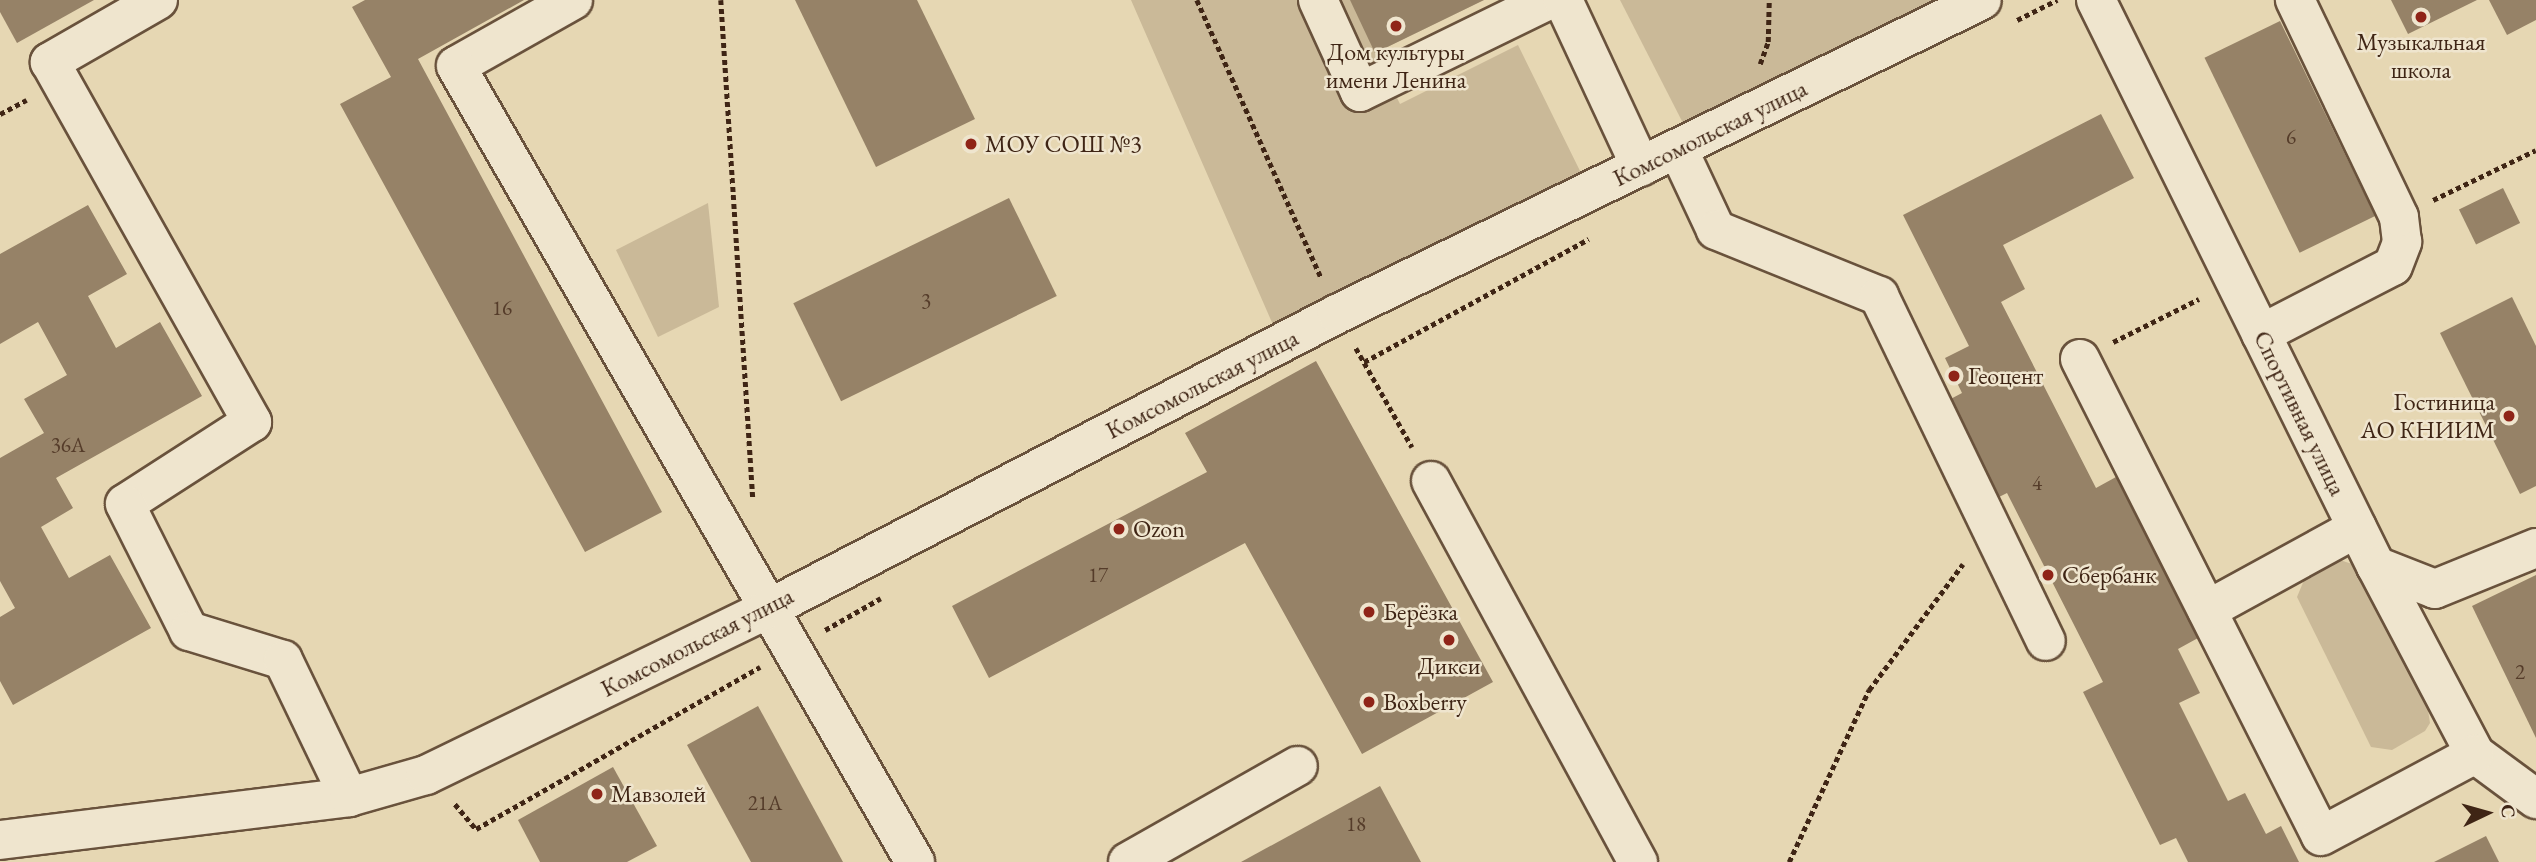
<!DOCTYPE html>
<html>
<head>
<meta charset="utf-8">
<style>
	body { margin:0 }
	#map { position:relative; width:2536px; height:862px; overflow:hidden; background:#e6d7b3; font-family:"EB Garamond",serif }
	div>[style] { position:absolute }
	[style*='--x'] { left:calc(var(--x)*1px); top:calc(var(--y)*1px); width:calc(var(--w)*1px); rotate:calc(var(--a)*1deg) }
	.green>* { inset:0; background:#cab998 }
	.building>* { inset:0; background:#968267; transform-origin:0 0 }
	.path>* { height:4.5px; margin-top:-2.25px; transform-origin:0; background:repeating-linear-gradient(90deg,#3f2515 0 5px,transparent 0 8.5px) }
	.roads { filter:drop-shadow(2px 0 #69523c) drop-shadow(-2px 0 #69523c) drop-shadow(0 2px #69523c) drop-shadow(0 -2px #69523c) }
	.minor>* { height:38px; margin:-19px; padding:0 19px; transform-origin:19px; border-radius:19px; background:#efe5ce }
	.dots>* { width:19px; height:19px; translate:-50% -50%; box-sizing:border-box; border:4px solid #efe5ce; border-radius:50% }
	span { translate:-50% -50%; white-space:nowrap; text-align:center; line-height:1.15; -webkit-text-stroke:5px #efe5ce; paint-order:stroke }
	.number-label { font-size:21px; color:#553c2a }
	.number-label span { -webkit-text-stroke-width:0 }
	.poi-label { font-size:24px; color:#3f2515 }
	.left { translate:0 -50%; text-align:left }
	.right { translate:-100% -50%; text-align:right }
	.street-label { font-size:24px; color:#3f2515 }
	.north { position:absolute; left:2452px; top:778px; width:70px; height:70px; -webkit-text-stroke:5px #efe5ce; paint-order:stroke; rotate:85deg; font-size:19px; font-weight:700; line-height:28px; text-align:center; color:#3f2515 }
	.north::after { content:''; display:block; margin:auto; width:24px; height:32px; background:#3f2515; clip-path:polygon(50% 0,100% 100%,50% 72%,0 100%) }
</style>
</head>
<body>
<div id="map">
	<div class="green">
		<i style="clip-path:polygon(1131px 0,1484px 0,1375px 53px,1400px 104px,1518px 45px,1582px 175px,1274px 327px)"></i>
		<i style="clip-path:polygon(1620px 0,1947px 0,1685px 127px)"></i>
		<i style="clip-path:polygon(708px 203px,719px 307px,658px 337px,616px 250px)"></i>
		<i style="clip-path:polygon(2337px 559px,2358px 566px,2428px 710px,2430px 723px,2425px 731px,2392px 750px,2371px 747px,2297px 597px,2307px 573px)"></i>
	</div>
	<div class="building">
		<i style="clip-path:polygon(0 0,94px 0,17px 43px,0 12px)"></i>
		<i style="clip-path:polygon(365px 0,524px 0,418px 59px,662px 512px,585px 552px,340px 104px,391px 77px,352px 7px)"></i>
		<i style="clip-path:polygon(795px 0,917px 0,975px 119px,876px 167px)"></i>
		<i style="clip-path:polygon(1350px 0,1484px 0,1375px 53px)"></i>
		<i style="clip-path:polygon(2391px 0,2477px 0,2408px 34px)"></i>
		<i style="clip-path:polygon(2489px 0,2536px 0,2536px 20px,2507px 35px)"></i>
		<i style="left:2280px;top:21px;width:217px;height:84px;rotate:64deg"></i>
		<i style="clip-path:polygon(2101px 114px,2134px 178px,2003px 245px,2025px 289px,2001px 302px,2096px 488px,2116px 477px,2198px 638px,2178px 649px,2200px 693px,2179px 703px,2228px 801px,2245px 793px,2266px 834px,2281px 826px,2299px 862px,2188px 862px,2176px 838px,2160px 845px,2083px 692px,2103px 682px,2007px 493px,1989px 502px,1943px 403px,1962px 393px,1945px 358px,1969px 346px,1903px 215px)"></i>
		<i style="left:2503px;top:188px;width:39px;height:49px;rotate:64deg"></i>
		<i style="left:1009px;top:198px;width:109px;height:240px;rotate:64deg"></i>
		<i style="clip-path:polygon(88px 205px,127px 274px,88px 296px,116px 348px,160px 322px,202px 396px,56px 478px,73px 508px,41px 527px,69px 578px,110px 555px,151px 628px,13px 705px,0 681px,0 617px,15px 608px,0 581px,0 458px,44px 433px,24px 399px,67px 375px,38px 322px,0 344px,0 254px)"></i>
		<i style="clip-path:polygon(2512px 297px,2536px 346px,2536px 486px,2520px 494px,2440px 333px)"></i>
		<i style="clip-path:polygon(1316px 361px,1493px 682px,1362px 754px,1245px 543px,989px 678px,952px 606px,1207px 472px,1185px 433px)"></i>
		<i style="clip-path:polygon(2536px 575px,2536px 738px,2472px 606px)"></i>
		<i style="clip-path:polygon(758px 706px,843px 862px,751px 862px,687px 745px)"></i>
		<i style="clip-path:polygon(613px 767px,657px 846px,627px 862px,540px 862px,518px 820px)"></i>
		<i style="clip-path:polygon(1380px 786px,1421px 862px,1241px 862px)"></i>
		<i style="clip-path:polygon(2486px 836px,2499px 862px,2434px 862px)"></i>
	</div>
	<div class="path">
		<i style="--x:721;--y:0;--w:500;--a:86.33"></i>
		<i style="--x:1197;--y:0;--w:303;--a:65.9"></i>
		<i style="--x:2017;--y:20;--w:45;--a:-26.6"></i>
		<i style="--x:1760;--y:64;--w:23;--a:-70"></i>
		<i style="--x:1768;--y:42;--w:42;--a:-88.6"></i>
		<i style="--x:0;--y:114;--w:30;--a:-28"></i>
		<i style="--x:2433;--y:200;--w:114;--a:-25.9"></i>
		<i style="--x:2113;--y:342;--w:96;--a:-26.6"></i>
		<i style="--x:1356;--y:348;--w:114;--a:60.5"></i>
		<i style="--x:1364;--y:362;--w:256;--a:-28.7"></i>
		<i style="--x:825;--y:630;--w:64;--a:-29.7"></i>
		<i style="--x:455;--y:804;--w:33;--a:50"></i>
		<i style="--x:476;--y:829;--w:327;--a:-29.7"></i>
		<i style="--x:1789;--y:862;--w:190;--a:-65.1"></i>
		<i style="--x:1869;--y:690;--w:157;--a:-53.3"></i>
	</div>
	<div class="roads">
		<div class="minor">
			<i style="--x:158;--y:0;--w:125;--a:150.1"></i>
			<i style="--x:50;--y:62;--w:413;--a:60.7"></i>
			<i style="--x:252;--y:422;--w:151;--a:147.2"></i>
			<i style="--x:125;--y:504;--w:142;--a:63.3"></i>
			<i style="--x:189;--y:631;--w:98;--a:17.1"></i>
			<i style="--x:283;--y:660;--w:152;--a:64.3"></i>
			<i style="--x:573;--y:0;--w:134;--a:150.6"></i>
			<i style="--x:456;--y:66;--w:919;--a:60.03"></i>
			<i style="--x:1318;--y:0;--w:101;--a:65.5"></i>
			<i style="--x:1360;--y:92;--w:210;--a:-26"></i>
			<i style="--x:1563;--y:0;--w:184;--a:65"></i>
			<i style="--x:2096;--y:0;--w:631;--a:63.68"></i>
			<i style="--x:2376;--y:566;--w:212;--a:62.2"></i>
			<i style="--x:2475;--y:754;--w:76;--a:36.4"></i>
			<i style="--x:1678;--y:149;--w:89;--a:64.9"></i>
			<i style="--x:1716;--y:230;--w:176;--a:22"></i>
			<i style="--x:1879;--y:296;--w:383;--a:64.2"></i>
			<i style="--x:2261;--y:334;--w:148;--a:-27.3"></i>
			<i style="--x:2393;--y:266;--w:26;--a:-69"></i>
			<i style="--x:2402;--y:242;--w:25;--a:-97"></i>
			<i style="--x:2399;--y:217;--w:241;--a:-115.6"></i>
			<i style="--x:2080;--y:359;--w:534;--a:63.2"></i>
			<i style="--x:2321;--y:836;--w:174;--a:-28"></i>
			<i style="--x:1431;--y:481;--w:434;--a:61.5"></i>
			<i style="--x:2376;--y:566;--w:63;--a:21.3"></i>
			<i style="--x:2435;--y:589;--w:109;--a:-22.1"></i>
			<i style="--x:2207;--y:610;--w:171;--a:-28.7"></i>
			<i style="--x:0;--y:840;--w:352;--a:-7"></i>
			<i style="--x:349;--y:797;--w:80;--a:-15.9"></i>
			<i style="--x:426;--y:775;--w:378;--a:-25.9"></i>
			<i style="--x:766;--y:610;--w:643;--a:-27.4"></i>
			<i style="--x:1337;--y:314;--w:717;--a:-25.96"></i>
			<i style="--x:1128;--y:862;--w:195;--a:-29.5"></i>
		</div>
	</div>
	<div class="dots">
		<i style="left:2421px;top:17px;background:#8f2418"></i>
		<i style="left:1396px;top:26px;background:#8f2418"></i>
		<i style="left:971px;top:144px;background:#8f2418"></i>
		<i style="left:1954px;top:376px;background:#8f2418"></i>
		<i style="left:2509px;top:416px;background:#8f2418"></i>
		<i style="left:1119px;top:529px;background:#8f2418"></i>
		<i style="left:2048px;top:575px;background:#8f2418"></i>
		<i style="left:1369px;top:612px;background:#8f2418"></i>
		<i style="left:1449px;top:640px;background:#8f2418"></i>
		<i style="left:1369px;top:702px;background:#8f2418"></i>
		<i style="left:597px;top:794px;background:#8f2418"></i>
	</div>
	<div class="number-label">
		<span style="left:2291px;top:137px">6</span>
		<span style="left:926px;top:301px">3</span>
		<span style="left:502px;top:308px">16</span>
		<span style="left:68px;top:445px">36А</span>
		<span style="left:2037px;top:483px">4</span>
		<span style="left:1098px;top:575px">17</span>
		<span style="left:2520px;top:672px">2</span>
		<span style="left:765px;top:803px">21А</span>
		<span style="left:1356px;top:824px">18</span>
	</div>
	<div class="poi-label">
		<span style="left:2421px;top:56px">Музыкальная<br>школа</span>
		<span style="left:1396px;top:66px">Дом культуры<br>имени Ленина</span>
		<span class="left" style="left:985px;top:144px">МОУ СОШ №3</span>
		<span class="left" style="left:1968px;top:376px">Геоцент</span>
		<span class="right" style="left:2495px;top:416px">Гостиница<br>АО КНИИМ</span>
		<span class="left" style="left:1133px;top:529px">Ozon</span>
		<span class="left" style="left:2062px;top:575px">Сбербанк</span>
		<span class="left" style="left:1383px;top:612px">Берёзка</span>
		<span style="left:1449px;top:666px">Дикси</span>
		<span class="left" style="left:1383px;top:702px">Boxberry</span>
		<span class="left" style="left:611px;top:794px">Мавзолей</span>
	</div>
	<div class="street-label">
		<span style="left:1710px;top:133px;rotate:-26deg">Комсомольская улица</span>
		<span style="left:1202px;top:384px;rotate:-27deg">Комсомольская улица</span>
		<span style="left:2300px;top:413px;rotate:64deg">Спортивная улица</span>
		<span style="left:697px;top:642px;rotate:-27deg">Комсомольская улица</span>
	</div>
	<div class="north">С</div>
</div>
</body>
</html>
